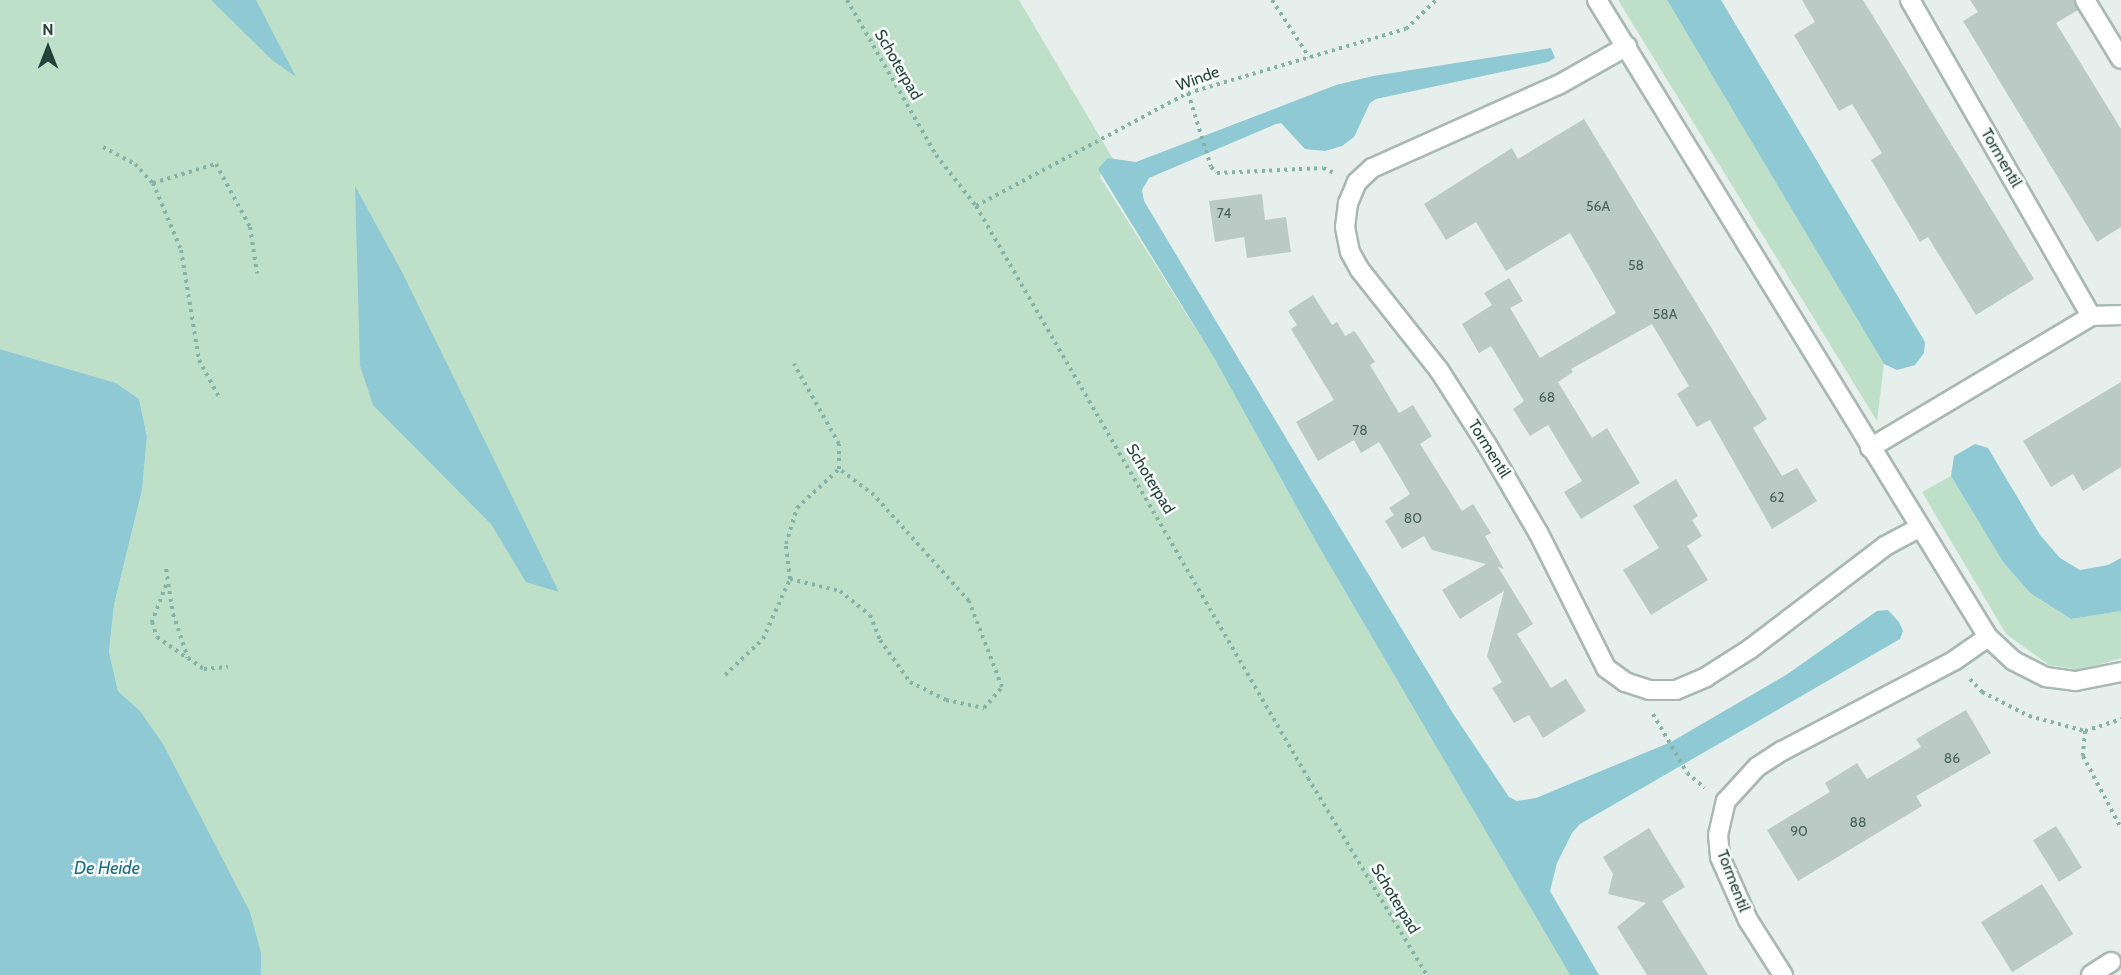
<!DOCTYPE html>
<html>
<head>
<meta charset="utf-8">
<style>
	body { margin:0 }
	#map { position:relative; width:2121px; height:975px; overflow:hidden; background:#e6efeb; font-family:Cabin,sans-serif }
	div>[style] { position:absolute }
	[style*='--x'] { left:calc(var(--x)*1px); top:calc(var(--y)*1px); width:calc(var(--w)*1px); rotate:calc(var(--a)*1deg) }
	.green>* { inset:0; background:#bfe0c8 }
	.water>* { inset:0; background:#8ec9d4 }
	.building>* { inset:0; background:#bbcac4; transform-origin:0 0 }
	.path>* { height:4px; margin-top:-2px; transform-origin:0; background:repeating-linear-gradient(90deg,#86b3a5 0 3px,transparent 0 7.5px) }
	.roads { filter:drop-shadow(2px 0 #a8b8b2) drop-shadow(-2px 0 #a8b8b2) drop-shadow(0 2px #a8b8b2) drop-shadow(0 -2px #a8b8b2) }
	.street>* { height:18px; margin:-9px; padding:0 9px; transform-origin:9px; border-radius:9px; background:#fff }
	span { translate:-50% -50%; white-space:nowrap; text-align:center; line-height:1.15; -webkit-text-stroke:5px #f7fbf9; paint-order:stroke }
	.number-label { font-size:14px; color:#4a645c }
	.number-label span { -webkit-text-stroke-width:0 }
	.street-label { font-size:16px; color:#24423a }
	.water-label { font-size:18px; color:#1c6f80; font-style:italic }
	.north { position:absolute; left:18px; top:18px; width:60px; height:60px; -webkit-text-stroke:4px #f7fbf9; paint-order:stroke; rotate:0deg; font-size:16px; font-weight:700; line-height:24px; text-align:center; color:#24423a }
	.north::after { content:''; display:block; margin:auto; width:21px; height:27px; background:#24423a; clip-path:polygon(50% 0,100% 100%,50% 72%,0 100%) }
</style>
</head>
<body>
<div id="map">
	<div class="green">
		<i style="clip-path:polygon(0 0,1019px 0,1113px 159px,1108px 158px,1100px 177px,1213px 356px,1315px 540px,1570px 975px,261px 975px,261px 953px,140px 711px,118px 691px,109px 652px,114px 605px,142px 490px,147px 436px,139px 399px,116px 383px,0 349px)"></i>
		<i style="clip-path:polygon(1618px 0,1667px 0,1884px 364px,1877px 421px)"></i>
		<i style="clip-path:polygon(1951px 476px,2003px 562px,2030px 593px,2071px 619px,2121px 611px,2121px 658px,2082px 670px,2049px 665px,2006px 634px,1922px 492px)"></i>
	</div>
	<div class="water">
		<i style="clip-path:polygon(211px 0,256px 0,296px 77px,271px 59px)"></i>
		<i style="clip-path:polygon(1667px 0,1721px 0,1925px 342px,1924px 353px,1915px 365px,1897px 370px,1884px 364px)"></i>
		<i style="clip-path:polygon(1551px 48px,1555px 58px,1548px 62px,1376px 99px,1370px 103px,1354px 137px,1342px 146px,1325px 151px,1305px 149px,1281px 123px,1276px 124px,1149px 178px,1142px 190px,1144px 201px,1310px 478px,1454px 715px,1509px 797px,1517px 801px,1536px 798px,1671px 742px,1786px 675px,1877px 611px,1888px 610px,1899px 622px,1903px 631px,1900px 639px,1580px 824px,1572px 833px,1557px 863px,1550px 891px,1599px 975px,1570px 975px,1315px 540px,1213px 356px,1098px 169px,1108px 158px,1136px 162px,1336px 85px,1373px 76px)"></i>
		<i style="clip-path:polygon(355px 186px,402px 272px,559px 592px,526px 582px,491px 524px,373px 405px,360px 366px)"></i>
		<i style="clip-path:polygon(0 349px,116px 383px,139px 399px,147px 436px,142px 490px,114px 605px,109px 652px,118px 691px,140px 711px,163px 744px,250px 912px,261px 953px,261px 975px,0 975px)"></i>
		<i style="clip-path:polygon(1975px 444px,1988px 448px,2040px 535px,2060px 558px,2080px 570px,2108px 565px,2121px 558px,2121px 611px,2071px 619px,2030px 593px,2003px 562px,1951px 476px,1954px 456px)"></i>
	</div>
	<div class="building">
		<i style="clip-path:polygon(1802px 0,1863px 0,2034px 279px,1976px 315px,1928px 237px,1920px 242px,1871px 160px,1882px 153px,1852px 104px,1839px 111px,1794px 35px,1815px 22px)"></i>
		<i style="clip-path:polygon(1970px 0,2074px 0,2078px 10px,2056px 23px,2121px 129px,2121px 227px,2097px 242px,1963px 21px,1978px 12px)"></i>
		<i style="clip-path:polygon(1584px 119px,1767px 419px,1753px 428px,1782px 476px,1797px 468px,1817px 501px,1772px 529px,1710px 420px,1697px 427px,1677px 394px,1689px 386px,1652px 324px,1571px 369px,1573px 372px,1558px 382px,1592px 438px,1607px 428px,1640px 483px,1581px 519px,1564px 492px,1582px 481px,1548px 425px,1530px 436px,1513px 409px,1524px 401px,1491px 346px,1479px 353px,1462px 324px,1492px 305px,1484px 293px,1509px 278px,1523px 301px,1510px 308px,1540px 358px,1616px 313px,1570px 233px,1506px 271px,1476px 222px,1446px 240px,1424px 204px,1512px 148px,1518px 159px)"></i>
		<i style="clip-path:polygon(1262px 194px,1265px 220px,1286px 217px,1291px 252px,1247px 258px,1244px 237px,1215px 242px,1209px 201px)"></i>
		<i style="clip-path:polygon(1313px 295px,1332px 325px,1337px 322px,1345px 336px,1354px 331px,1358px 336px,1375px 362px,1370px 365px,1399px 413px,1413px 405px,1432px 436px,1420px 444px,1462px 511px,1473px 504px,1491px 533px,1485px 536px,1504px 569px,1498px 567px,1533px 624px,1517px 634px,1551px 688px,1566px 679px,1586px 711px,1543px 738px,1529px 715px,1514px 723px,1492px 688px,1502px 682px,1487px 656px,1504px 591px,1460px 619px,1442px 590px,1486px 564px,1432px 550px,1424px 536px,1402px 549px,1385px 521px,1394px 515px,1389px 508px,1410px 494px,1379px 442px,1361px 453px,1354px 440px,1318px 461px,1296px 422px,1334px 400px,1291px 329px,1297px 325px,1288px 311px)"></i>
		<i style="clip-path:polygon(2121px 382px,2121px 467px,2083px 491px,2073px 474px,2051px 487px,2023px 441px)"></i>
		<i style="clip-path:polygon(1676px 479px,1698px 516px,1692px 520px,1702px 536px,1687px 546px,1708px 580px,1651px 615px,1623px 570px,1659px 548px,1633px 506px)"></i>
		<i style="clip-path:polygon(1966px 710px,1991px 753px,1916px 796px,1922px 806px,1798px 881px,1767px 830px,1830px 792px,1825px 783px,1857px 763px,1867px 779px,1921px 747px,1916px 739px)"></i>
		<i style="left:2056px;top:826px;width:49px;height:27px;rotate:58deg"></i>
		<i style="clip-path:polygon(1649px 828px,1685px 887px,1662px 901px,1708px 975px,1647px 975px,1617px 927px,1646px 903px,1608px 894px,1613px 874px,1603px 857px)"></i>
		<i style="left:2042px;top:884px;width:59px;height:72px;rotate:58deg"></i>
	</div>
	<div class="path">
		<i style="--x:847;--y:0;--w:179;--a:60.1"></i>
		<i style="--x:936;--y:155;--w:65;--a:51.9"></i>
		<i style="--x:976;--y:206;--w:661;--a:59.87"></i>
		<i style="--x:1308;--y:778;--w:230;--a:58.9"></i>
		<i style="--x:1272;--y:0;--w:68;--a:57"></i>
		<i style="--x:1188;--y:93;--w:77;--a:72.7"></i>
		<i style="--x:1211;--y:167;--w:8;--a:45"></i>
		<i style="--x:1217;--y:173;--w:106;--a:-2.7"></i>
		<i style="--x:1323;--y:168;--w:12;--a:24"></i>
		<i style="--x:103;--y:147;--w:36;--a:28"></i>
		<i style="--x:135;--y:164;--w:26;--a:47"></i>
		<i style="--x:153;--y:183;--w:73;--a:67.3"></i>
		<i style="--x:181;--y:250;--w:111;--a:80.7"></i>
		<i style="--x:199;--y:360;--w:42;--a:61.6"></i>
		<i style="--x:153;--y:183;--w:66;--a:-16.8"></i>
		<i style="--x:216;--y:164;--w:72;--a:61.6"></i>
		<i style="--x:250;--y:227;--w:47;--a:81.3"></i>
		<i style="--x:976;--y:206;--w:240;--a:-28.1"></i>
		<i style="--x:1188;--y:93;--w:227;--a:-16.4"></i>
		<i style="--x:1406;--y:29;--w:42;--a:-44"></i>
		<i style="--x:166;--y:569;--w:46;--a:81.2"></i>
		<i style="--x:173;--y:614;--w:46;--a:71.2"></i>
		<i style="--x:188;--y:658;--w:19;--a:35"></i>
		<i style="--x:204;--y:669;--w:24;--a:-5"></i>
		<i style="--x:790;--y:579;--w:51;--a:13.5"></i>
		<i style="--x:840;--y:591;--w:38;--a:39"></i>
		<i style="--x:870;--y:615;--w:27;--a:68"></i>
		<i style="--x:880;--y:640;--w:52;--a:54.5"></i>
		<i style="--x:910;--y:682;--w:40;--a:26.6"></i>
		<i style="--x:946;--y:700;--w:39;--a:12"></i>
		<i style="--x:984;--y:708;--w:28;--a:-49"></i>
		<i style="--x:1002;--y:687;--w:92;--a:-111"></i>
		<i style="--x:969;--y:601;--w:142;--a:-131.9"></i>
		<i style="--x:874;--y:495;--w:44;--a:-143.4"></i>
		<i style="--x:166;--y:585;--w:40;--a:111"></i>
		<i style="--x:152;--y:622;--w:16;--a:72"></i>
		<i style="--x:157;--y:637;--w:37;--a:35"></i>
		<i style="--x:725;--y:675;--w:52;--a:-43.5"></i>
		<i style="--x:763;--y:639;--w:66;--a:-65.8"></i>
		<i style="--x:790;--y:579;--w:35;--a:-97"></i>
		<i style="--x:786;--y:544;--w:38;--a:-73"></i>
		<i style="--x:797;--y:508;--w:57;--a:-42.9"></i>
		<i style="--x:839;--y:469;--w:25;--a:-90"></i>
		<i style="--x:839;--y:444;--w:92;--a:-119.4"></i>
		<i style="--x:1970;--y:679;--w:18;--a:47"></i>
		<i style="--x:1982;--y:692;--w:53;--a:27.1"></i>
		<i style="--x:2029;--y:716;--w:58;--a:15"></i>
		<i style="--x:2085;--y:731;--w:38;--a:-18"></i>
		<i style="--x:1653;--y:714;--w:68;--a:60"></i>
		<i style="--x:1687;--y:773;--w:23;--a:40"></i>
		<i style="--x:2085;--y:731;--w:25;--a:95"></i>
		<i style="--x:2083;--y:756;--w:81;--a:62.2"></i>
	</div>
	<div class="roads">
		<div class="street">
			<i style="--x:1597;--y:0;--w:747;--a:58.46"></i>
			<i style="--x:1988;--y:637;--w:35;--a:43"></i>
			<i style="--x:2014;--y:661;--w:36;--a:27"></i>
			<i style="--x:2046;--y:677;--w:30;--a:8"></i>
			<i style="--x:2076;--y:681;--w:46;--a:-11.3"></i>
			<i style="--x:1910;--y:0;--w:364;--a:60.2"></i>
			<i style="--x:2085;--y:0;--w:69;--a:58.6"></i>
			<i style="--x:1627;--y:46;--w:77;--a:150.4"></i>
			<i style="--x:1560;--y:84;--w:206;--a:155.9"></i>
			<i style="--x:1372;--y:168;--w:21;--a:137"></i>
			<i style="--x:1357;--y:182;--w:23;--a:113"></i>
			<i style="--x:1348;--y:203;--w:24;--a:97"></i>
			<i style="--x:1345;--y:227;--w:25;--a:79"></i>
			<i style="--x:1350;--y:252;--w:21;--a:61"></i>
			<i style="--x:1360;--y:270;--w:127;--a:51.7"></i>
			<i style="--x:1439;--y:370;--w:89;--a:57.4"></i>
			<i style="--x:1487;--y:445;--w:103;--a:59.7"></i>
			<i style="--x:1539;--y:534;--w:150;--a:63.4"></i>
			<i style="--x:1606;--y:668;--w:24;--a:36"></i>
			<i style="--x:1625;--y:682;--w:25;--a:18"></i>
			<i style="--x:1649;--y:690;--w:27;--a:0"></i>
			<i style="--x:1676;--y:690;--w:33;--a:-23"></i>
			<i style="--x:1706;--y:677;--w:52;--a:-32.5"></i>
			<i style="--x:1750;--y:649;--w:170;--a:-37.3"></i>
			<i style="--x:1885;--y:546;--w:38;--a:-28"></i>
			<i style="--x:1870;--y:448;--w:257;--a:-30.8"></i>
			<i style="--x:2091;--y:316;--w:30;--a:-2"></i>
			<i style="--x:1783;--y:975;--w:65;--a:-122.5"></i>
			<i style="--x:1748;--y:920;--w:69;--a:-114"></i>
			<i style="--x:1720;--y:857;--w:22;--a:-95"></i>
			<i style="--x:1718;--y:835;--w:35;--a:-77"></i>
			<i style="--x:1726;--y:801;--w:46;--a:-47.6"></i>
			<i style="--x:1757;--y:767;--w:30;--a:-33"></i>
			<i style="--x:1782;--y:751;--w:195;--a:-27.7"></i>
			<i style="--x:1955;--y:660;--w:40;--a:-34.9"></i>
			<i style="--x:2091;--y:975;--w:24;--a:-33"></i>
		</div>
	</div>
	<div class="number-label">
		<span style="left:1598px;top:206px">56A</span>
		<span style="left:1224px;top:213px">74</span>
		<span style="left:1636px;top:265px">58</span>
		<span style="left:1665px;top:314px">58A</span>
		<span style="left:1547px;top:397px">68</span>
		<span style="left:1360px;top:430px">78</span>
		<span style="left:1777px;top:497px">62</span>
		<span style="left:1413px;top:518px">80</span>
		<span style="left:1952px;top:758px">86</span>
		<span style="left:1858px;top:822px">88</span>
		<span style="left:1799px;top:831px">90</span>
	</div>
	<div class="street-label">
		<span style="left:898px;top:65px;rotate:60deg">Schoterpad</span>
		<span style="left:1198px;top:79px;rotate:-20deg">Winde</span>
		<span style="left:2001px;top:158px;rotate:60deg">Tormentil</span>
		<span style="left:1489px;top:449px;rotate:58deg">Tormentil</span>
		<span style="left:1150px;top:479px;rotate:59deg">Schoterpad</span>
		<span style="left:1733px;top:881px;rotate:69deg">Tormentil</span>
		<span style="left:1395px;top:899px;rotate:59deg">Schoterpad</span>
	</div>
	<div class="water-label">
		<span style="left:107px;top:868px">De Heide</span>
	</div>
	<div class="north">N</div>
</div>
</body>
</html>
